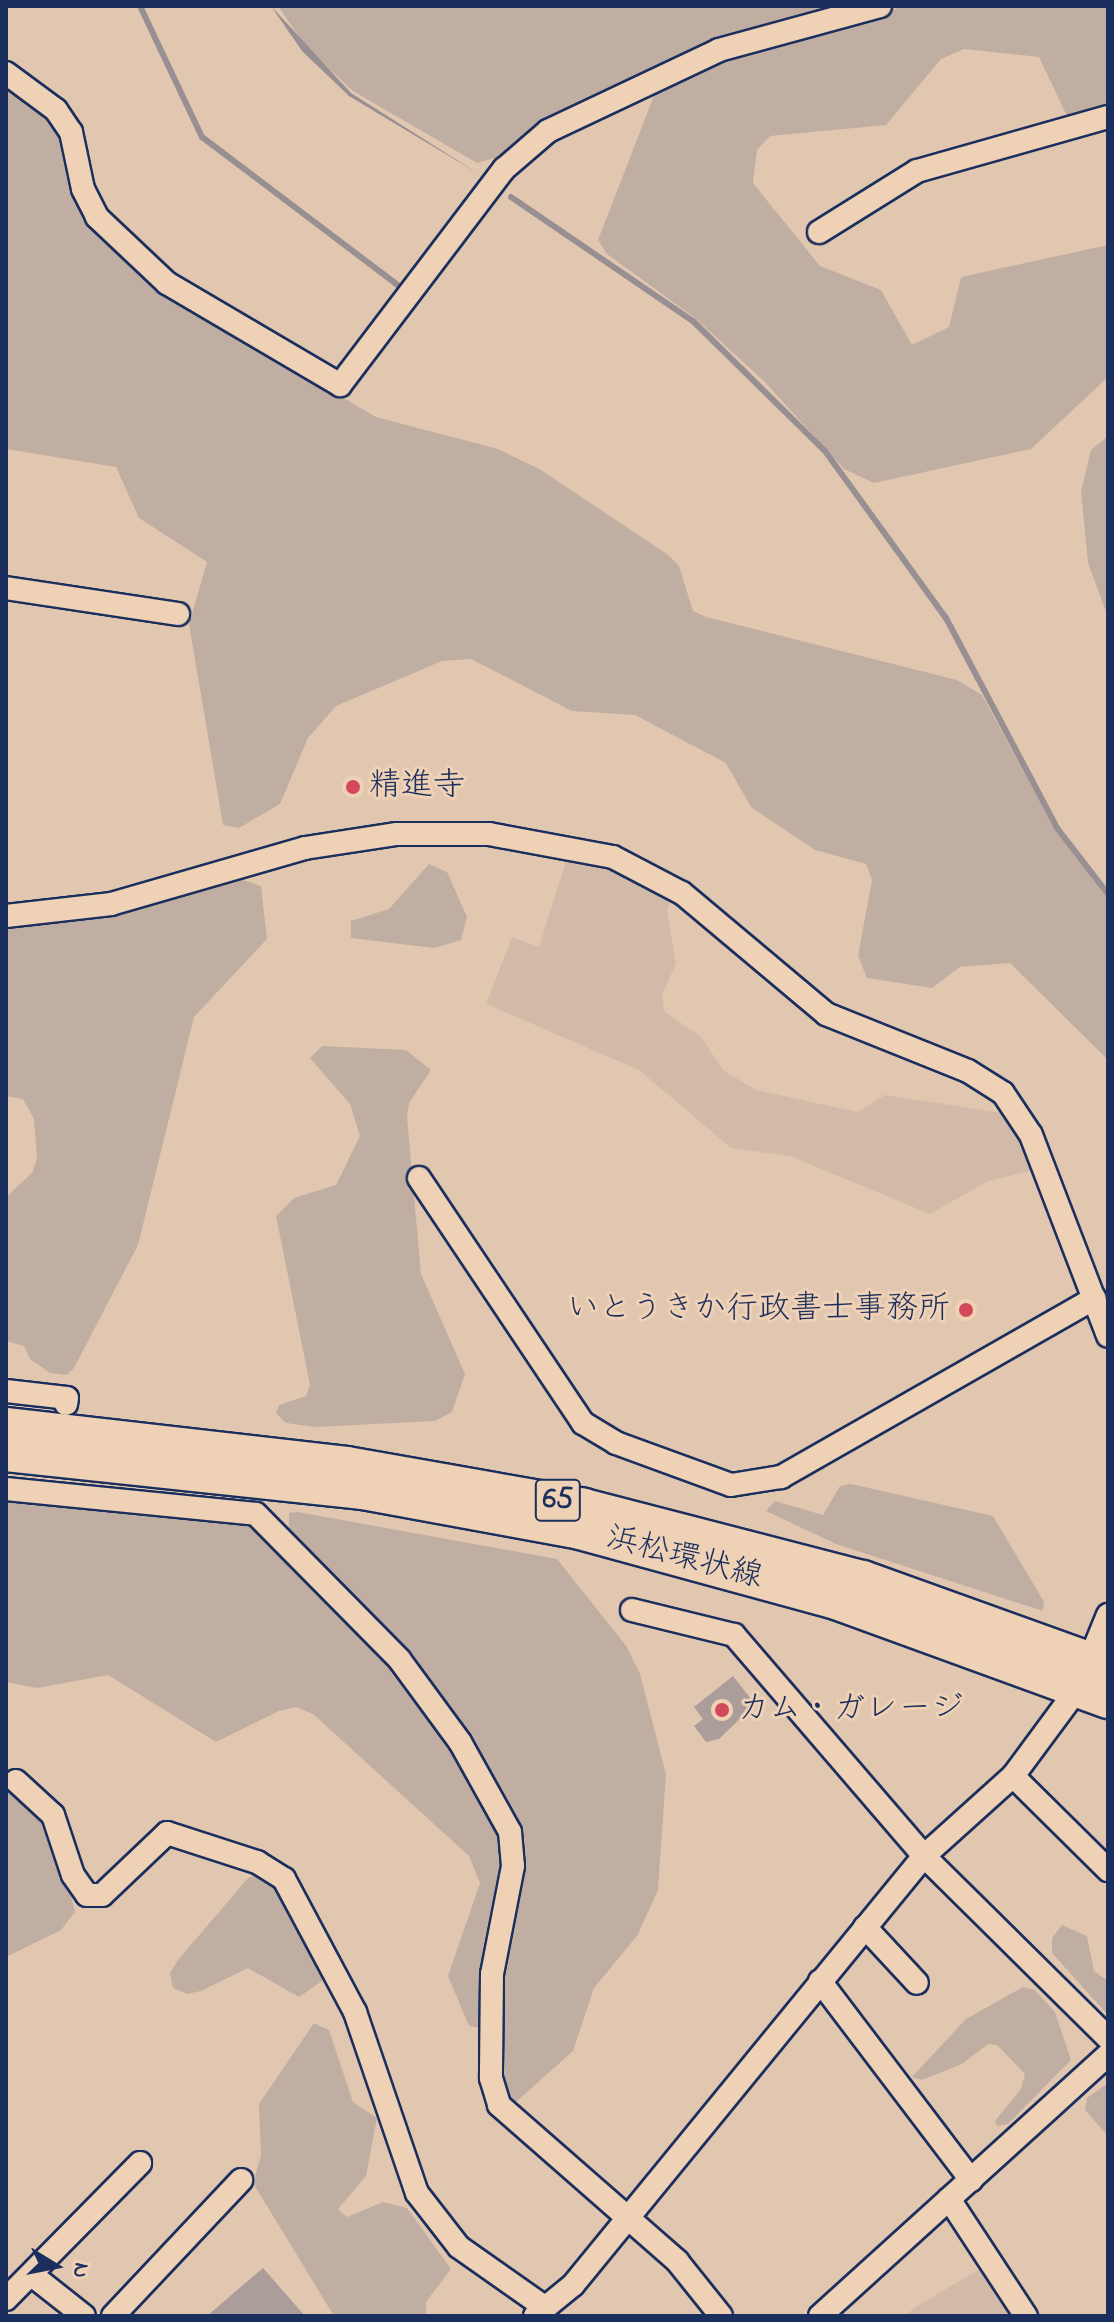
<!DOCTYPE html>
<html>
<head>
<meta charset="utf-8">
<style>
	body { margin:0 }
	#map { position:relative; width:1114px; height:2322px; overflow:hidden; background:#e2c7b0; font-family:"Indie Flower","Klee One",sans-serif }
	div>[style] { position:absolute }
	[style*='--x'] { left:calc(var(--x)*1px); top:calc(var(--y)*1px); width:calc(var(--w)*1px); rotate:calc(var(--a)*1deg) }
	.built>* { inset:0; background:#d2baa9 }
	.green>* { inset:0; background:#c1aea2 }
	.water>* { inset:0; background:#988f92 }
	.stream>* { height:6px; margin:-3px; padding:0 3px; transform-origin:3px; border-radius:3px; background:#988f92 }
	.building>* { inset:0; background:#ab9d99 }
	.roads { filter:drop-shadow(2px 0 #1b2f5e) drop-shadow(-2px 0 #1b2f5e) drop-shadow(0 2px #1b2f5e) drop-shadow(0 -2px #1b2f5e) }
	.street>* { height:22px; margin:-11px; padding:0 11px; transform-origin:11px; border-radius:11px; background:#efd1b5 }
	.primary>* { height:34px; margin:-17px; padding:0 17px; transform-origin:17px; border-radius:17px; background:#efd1b5 }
	.dots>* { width:22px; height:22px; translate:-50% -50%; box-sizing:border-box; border:4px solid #efd1b5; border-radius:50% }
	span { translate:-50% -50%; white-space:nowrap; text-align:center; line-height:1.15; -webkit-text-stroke:6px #efd1b5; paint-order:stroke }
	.shield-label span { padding:2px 6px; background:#efd1b5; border:2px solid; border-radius:6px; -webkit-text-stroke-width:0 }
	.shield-label { font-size:30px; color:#1b2f5e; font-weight:700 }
	.poi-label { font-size:32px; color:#1b2f5e }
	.left { translate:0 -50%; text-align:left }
	.right { translate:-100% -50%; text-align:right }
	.street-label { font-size:32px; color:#1b2f5e }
	.frame { position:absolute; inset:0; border:8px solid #1b2f5e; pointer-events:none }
	.north { position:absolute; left:16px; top:2226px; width:80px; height:80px; -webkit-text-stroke:6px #efd1b5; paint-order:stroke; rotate:100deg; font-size:22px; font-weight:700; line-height:32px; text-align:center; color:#1b2f5e }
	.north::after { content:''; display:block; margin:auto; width:28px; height:36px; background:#1b2f5e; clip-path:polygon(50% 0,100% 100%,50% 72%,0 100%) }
</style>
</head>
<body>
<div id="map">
	<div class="built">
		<i style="clip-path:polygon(568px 855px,610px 866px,672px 898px,667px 911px,676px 963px,662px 995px,664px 1011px,701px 1037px,724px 1071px,756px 1090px,858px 1112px,885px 1095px,1008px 1114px,1035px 1170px,988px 1181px,930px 1214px,790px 1156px,731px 1148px,639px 1070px,486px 1004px,512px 937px,539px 947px)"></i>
		<i style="clip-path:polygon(985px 2266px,1017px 2316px,905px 2316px,914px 2308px)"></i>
	</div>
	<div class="green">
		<i style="clip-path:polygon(278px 6px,852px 6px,544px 123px,505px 155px,477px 163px,353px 91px,306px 47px)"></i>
		<i style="clip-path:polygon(905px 6px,1108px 6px,1108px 109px,1067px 116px,1039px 57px,964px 49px,941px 59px,886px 125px,770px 136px,757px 150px,753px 183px,820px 266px,881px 290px,912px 345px,949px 327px,961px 277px,1108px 245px,1108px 377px,1031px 449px,874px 483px,844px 469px,764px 381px,695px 318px,607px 254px,598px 240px,655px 93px,722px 59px)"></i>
		<i style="clip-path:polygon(6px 87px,48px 118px,61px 137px,72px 192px,88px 224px,161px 291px,376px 417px,498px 449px,541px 470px,667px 554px,679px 566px,693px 611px,706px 617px,957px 680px,982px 695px,1055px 829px,1108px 899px,1108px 1060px,1010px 963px,960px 967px,932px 988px,867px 978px,858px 956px,872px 880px,866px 864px,815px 850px,751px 807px,726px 763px,635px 715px,572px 711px,471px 659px,442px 661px,336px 706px,308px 738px,280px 804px,239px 828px,223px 825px,189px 624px,207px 562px,139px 518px,116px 467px,6px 449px)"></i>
		<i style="clip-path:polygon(1108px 436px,1108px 617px,1088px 563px,1081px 491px,1091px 450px)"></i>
		<i style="clip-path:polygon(429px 864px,447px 872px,467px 917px,461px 940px,434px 948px,351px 938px,351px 921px,389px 909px)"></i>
		<i style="clip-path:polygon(237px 878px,261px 886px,267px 939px,194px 1017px,138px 1245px,74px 1368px,67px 1375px,50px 1373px,30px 1359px,24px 1346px,6px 1341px,6px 1197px,32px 1173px,37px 1159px,34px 1119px,23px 1099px,6px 1096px,6px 926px,113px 913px)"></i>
		<i style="clip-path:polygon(322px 1046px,406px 1050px,431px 1070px,409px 1103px,407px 1117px,421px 1274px,465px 1374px,452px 1412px,435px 1421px,315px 1427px,286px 1423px,276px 1413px,279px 1405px,306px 1396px,310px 1385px,276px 1216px,294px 1198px,336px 1185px,360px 1136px,350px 1104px,310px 1058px)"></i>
		<i style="clip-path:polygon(851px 1484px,993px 1516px,1044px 1602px,1043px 1611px,836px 1544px,766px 1511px,775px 1501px,823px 1515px,840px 1486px)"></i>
		<i style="clip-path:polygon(6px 1498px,251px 1525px,392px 1665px,452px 1747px,496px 1821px,504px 1850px,481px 2028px,469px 2026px,448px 1976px,480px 1883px,469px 1856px,313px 1714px,296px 1707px,279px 1711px,216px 1742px,108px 1675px,37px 1688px,6px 1682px)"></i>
		<i style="clip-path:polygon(298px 1512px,557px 1559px,627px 1647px,640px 1674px,666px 1774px,658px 1890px,637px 1936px,594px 1988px,573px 2051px,516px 2102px,502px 2089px,501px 1987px,523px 1867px,520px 1830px,439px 1694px,289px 1531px,289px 1513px)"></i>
		<i style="clip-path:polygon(6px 1780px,52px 1825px,75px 1912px,61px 1930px,6px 1957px)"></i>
		<i style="clip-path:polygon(262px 1873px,271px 1876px,325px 1979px,299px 1997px,248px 1968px,201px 1991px,187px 1994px,173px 1988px,170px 1973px,178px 1960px,248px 1878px)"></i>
		<i style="clip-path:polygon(1062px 1925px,1087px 1936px,1094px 1971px,1108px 1981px,1108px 2015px,1052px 1953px,1052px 1938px)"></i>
		<i style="clip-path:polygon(1023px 1987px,1035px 1990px,1055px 2012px,1071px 2060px,1008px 2124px,997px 2126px,995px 2121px,1021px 2089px,1025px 2074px,997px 2045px,988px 2044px,962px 2064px,922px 2080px,912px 2077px,966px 2019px)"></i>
		<i style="clip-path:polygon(314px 2023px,329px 2030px,353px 2102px,377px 2118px,366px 2176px,338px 2209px,347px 2217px,383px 2202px,407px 2208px,451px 2269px,426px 2302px,426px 2316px,334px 2316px,253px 2183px,261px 2155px,259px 2104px)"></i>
		<i style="clip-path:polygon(1108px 2083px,1108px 2136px,1085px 2110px,1087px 2098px)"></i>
	</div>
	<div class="water">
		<i style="clip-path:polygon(271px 6px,351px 93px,479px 174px,349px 96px,302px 51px)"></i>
	</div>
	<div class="stream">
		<i style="--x:140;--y:6;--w:145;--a:64.7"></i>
		<i style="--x:202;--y:137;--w:247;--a:37.1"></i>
		<i style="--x:511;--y:197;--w:220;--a:34.3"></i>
		<i style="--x:693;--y:321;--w:185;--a:44.6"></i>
		<i style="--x:825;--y:451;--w:206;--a:54.1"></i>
		<i style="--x:946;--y:618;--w:238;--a:62.1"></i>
		<i style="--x:1057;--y:828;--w:83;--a:52.3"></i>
	</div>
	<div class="building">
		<i style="clip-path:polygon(733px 1676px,755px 1704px,719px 1739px,706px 1742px,694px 1726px,703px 1719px,694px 1707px)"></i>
		<i style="clip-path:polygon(263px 2268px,305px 2316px,207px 2316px,236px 2291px)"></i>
	</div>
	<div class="roads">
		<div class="street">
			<i style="--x:6;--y:73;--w:62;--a:36.5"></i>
			<i style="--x:56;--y:110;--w:27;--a:56"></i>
			<i style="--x:71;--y:132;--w:58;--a:78.1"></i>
			<i style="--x:83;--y:189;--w:31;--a:63"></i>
			<i style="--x:97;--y:217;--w:96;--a:43.3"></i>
			<i style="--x:167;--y:283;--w:201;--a:30.5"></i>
			<i style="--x:340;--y:385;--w:271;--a:-52.8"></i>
			<i style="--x:504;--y:169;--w:58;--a:-40.8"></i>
			<i style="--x:548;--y:131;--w:189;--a:-25.3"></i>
			<i style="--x:719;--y:50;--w:167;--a:-15.3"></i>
			<i style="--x:819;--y:232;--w:115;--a:-31.9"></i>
			<i style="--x:917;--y:171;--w:198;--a:-15.8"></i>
			<i style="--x:6;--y:588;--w:174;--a:8.6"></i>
			<i style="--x:6;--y:916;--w:106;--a:-6.5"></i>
			<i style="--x:111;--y:904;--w:202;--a:-16.1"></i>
			<i style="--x:305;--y:848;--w:93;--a:-8.7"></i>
			<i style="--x:397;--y:834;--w:92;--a:0"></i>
			<i style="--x:489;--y:834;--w:126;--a:10.5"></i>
			<i style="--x:613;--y:857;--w:78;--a:27.6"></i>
			<i style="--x:682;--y:893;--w:188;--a:40"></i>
			<i style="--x:826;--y:1014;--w:153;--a:21.9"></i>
			<i style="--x:968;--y:1071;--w:41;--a:32.2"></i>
			<i style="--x:1003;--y:1093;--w:50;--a:56.3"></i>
			<i style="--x:1031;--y:1135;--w:215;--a:69"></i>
			<i style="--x:419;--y:1178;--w:295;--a:56.2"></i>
			<i style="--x:583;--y:1423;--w:39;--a:31"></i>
			<i style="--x:616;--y:1443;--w:122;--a:20.1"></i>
			<i style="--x:731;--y:1485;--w:51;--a:-9.1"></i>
			<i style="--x:781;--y:1477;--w:361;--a:-29.7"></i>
			<i style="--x:6;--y:1391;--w:61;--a:6.5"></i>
			<i style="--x:67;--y:1398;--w:6;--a:99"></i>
			<i style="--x:6;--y:1489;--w:251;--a:5.7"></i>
			<i style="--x:256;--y:1514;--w:204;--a:45.4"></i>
			<i style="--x:399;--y:1659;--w:103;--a:53.7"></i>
			<i style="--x:460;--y:1742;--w:103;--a:60.9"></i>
			<i style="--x:510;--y:1832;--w:34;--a:85"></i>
			<i style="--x:513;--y:1866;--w:110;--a:101"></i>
			<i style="--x:492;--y:1974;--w:104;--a:90.6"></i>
			<i style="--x:491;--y:2078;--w:28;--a:73"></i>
			<i style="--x:499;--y:2105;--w:237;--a:41.2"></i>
			<i style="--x:677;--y:2261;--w:70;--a:51.3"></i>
			<i style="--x:632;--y:1610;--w:105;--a:13.8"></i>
			<i style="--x:734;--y:1635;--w:291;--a:49.3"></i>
			<i style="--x:924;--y:1856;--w:259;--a:44.7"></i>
			<i style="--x:1013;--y:1776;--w:134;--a:44.7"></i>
			<i style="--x:16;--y:1781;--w:50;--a:42.6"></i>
			<i style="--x:53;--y:1815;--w:63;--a:71.6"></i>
			<i style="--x:73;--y:1875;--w:24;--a:55"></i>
			<i style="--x:87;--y:1895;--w:15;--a:0"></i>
			<i style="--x:102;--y:1895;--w:90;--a:-43.6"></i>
			<i style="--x:167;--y:1833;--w:95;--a:17.9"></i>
			<i style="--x:257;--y:1862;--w:32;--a:32"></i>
			<i style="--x:284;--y:1879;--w:151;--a:61.9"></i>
			<i style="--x:355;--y:2012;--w:191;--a:71.1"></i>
			<i style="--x:417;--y:2193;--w:68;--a:52.1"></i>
			<i style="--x:459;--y:2247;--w:103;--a:35.1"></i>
			<i style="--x:865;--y:1927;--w:76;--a:47.1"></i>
			<i style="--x:820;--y:1981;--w:250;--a:52.8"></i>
			<i style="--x:949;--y:2199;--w:140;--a:56.7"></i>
			<i style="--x:32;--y:2275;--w:66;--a:38.3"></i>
			<i style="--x:6;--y:2299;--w:191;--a:-45.4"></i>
			<i style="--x:113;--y:2316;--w:187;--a:-46.7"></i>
			<i style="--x:535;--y:2316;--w:49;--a:-39.2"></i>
			<i style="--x:573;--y:2285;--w:554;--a:-50.71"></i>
			<i style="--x:924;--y:1856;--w:120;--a:-42"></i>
			<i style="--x:1013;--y:1776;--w:109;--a:-53.5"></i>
			<i style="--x:1078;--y:1688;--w:79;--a:-67.7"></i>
			<i style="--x:820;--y:2316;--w:389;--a:-42.2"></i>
		</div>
		<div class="primary">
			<i style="--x:6;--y:1425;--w:343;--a:6.5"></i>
			<i style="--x:347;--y:1464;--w:241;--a:10"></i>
			<i style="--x:584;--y:1506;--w:288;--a:14.5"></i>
			<i style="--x:863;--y:1578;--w:260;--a:19.8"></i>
			<i style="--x:6;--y:1454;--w:359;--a:6.1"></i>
			<i style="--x:363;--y:1492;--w:221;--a:10.4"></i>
			<i style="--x:580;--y:1532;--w:265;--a:15.3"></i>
			<i style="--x:836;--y:1602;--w:289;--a:20"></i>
		</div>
	</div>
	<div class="dots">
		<i style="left:353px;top:787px;background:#d1495b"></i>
		<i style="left:966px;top:1310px;background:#d1495b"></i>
		<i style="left:722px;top:1710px;background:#d1495b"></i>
	</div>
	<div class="shield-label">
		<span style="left:558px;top:1500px">65</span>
	</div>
	<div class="poi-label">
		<span class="left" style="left:369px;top:787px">精進寺</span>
		<span class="right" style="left:950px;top:1310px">いとうきか行政書士事務所</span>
		<span class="left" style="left:738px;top:1710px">カム・ガレージ</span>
	</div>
	<div class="street-label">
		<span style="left:684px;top:1559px;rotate:15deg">浜松環状線</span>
	</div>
	<div class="frame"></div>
	<div class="north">N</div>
</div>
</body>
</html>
